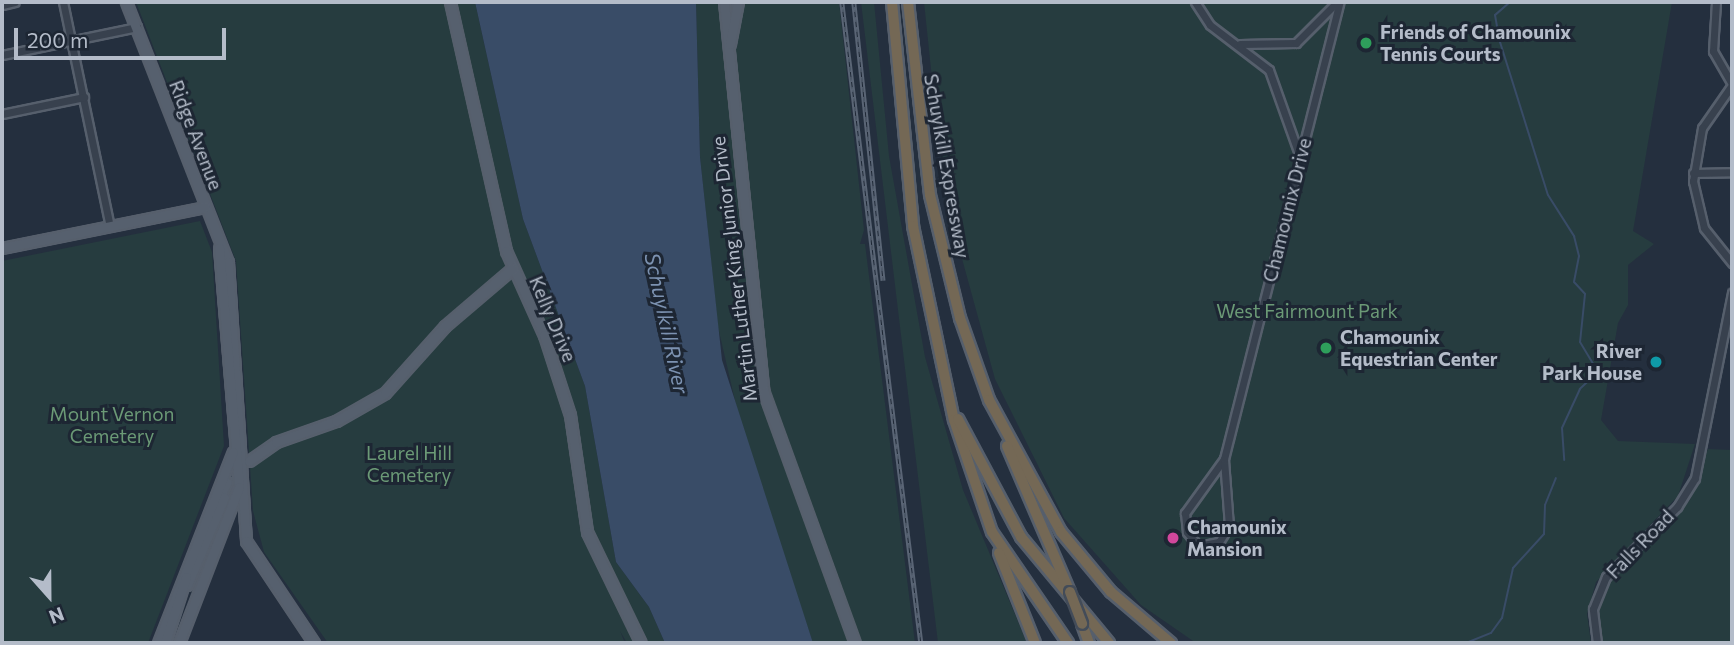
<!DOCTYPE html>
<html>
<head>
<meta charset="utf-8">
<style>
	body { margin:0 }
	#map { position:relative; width:1734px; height:645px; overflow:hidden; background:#242f3e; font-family:Commissioner,sans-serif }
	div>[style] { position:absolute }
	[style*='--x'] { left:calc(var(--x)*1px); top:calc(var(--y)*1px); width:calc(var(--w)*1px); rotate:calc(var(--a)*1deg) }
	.green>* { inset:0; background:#263c3f }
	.water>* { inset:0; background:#394c67 }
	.stream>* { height:2px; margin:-1px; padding:0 1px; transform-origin:1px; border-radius:1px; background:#394c67 }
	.major-tunnel>* { height:9px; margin-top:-4.5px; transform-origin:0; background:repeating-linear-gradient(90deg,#3a4453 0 9px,transparent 0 13.5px) }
	.roads { filter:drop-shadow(2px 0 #565f6c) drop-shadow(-2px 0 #565f6c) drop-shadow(0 2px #565f6c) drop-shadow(0 -2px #565f6c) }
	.minor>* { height:7px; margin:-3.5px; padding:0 3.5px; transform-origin:3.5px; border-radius:3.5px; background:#38414e }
	.major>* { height:9px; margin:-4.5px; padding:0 4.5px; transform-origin:4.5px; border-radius:4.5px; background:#56606e }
	.highway>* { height:10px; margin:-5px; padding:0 5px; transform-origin:5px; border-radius:5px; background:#746855 }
	.rail>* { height:4.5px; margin-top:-2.25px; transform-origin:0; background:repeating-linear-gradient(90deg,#1d2633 0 5px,#5a6575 0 10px); box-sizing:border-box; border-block:2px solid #5a6575 }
	.bridges { filter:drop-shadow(2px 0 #434c59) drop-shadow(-2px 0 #434c59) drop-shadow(0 2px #434c59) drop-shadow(0 -2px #434c59) }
	.highway-bridge>* { height:10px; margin:-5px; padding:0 5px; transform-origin:5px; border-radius:5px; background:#746855 }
	.dots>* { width:19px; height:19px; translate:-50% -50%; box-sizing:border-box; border:4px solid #1d2633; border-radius:50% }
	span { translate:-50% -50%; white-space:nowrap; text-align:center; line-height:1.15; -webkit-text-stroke:6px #1d2633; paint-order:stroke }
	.poi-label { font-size:19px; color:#b4bcc9; font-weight:700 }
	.left { translate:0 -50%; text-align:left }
	.right { translate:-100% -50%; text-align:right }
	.street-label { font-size:19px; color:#b4bcc9 }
	.park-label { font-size:19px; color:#6b9a76 }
	.water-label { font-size:21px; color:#7c92b1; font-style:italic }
	.frame { position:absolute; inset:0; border:4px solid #b4bcc9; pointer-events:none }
	.north { position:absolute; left:14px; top:561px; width:70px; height:70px; -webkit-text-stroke:5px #1d2633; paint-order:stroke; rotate:159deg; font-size:19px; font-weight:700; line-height:28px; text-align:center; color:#b4bcc9 }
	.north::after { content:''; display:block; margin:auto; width:24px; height:32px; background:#b4bcc9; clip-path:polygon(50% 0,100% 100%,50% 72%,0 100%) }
	.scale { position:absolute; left:14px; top:28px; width:212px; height:32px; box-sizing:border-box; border:4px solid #b4bcc9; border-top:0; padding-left:9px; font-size:21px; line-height:24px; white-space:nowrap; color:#b4bcc9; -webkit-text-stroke:5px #1d2633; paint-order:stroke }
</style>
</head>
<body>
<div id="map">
	<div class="green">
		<i style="clip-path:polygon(136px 2px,475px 2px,523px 219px,585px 386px,616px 562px,649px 607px,665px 643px,627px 643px,620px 631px,625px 643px,328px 643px,264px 552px,253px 511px,236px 261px)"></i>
		<i style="clip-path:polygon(696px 2px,839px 2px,864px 230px,860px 244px,865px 244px,915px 643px,813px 643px,746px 448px,718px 327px,700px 157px)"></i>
		<i style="clip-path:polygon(861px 2px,874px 2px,889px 156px,925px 357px,963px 490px,1027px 643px,938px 643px)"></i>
		<i style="clip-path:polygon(924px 2px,1672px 2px,1633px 231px,1654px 244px,1628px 265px,1628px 305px,1618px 323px,1601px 420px,1618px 441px,1695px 444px,1678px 496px,1596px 582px,1587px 614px,1591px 643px,1196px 643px,1141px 605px,1064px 518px,995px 379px,944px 193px)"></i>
		<i style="clip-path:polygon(200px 221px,212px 252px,224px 446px,148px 643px,2px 643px,2px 261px)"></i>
		<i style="clip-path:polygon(1708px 449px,1732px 450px,1732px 643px,1603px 643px,1598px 613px,1608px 584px,1690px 500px)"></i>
	</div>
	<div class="water">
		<i style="clip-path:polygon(475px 2px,696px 2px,700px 157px,722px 360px,813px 643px,665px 643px,649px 607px,616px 562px,585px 386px,523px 219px)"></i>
	</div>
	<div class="stream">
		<i style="--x:1510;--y:2;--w:20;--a:139"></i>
		<i style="--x:1495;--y:15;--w:27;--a:80"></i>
		<i style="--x:1500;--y:42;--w:160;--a:72.6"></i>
		<i style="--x:1548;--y:195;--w:49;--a:57.6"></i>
		<i style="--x:1574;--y:236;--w:21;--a:76"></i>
		<i style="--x:1579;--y:256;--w:26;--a:101"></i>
		<i style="--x:1574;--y:282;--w:16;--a:47"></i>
		<i style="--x:1585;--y:294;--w:48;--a:95.9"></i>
		<i style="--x:1580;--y:342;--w:35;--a:59"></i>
		<i style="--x:1598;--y:372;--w:25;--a:137"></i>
		<i style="--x:1580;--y:389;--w:43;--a:114.8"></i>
		<i style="--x:1562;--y:428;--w:32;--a:86"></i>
		<i style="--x:1466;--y:643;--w:27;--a:-22"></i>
		<i style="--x:1491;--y:633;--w:19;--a:-54"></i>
		<i style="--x:1502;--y:618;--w:51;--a:-77.6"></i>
		<i style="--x:1513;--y:568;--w:46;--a:-47.6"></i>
		<i style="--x:1544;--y:534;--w:29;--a:-88"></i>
		<i style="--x:1545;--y:505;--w:29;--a:-68"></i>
	</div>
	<div class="major-tunnel">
		<i style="--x:228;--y:491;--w:25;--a:-58"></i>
	</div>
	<div class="roads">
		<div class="minor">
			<i style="--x:63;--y:2;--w:229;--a:78.2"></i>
			<i style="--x:1195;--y:2;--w:27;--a:57"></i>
			<i style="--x:1210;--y:25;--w:74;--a:37.3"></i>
			<i style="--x:1269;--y:70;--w:92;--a:70.4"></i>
			<i style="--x:1716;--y:2;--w:49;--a:93.5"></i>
			<i style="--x:1713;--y:51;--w:38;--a:60"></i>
			<i style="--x:2;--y:5;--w:13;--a:-13"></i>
			<i style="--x:1240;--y:44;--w:56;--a:-1"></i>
			<i style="--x:1296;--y:43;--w:58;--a:-45"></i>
			<i style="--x:2;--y:55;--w:138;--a:-11.7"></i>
			<i style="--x:1732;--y:85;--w:52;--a:124.9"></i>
			<i style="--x:1702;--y:128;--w:54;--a:99.6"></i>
			<i style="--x:1693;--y:181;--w:48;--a:76.8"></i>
			<i style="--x:1704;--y:228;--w:45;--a:51.3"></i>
			<i style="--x:2;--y:114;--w:84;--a:-11.7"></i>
			<i style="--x:1693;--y:173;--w:39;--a:-1"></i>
			<i style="--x:1224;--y:459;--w:67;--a:125.8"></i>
			<i style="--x:1185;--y:513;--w:19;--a:84"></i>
			<i style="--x:1187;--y:532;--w:18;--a:52"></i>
			<i style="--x:1198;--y:546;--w:21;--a:-11"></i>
			<i style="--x:1219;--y:542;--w:19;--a:-58"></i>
			<i style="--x:1229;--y:526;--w:67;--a:-94.3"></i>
			<i style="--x:1224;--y:459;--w:471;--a:-75.8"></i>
			<i style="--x:1597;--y:643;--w:34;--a:-97"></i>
			<i style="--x:1593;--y:609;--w:35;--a:-68"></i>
			<i style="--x:1606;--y:577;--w:100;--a:-44.6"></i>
			<i style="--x:1677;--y:507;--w:34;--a:-58"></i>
			<i style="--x:1695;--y:478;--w:189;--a:-78.7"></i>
		</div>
		<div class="major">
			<i style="--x:126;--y:2;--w:279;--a:68.6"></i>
			<i style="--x:228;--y:262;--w:280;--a:86.3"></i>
			<i style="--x:246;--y:541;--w:123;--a:56.3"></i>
			<i style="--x:450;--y:2;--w:255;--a:77.3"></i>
			<i style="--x:506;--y:251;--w:92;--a:65.7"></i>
			<i style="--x:544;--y:335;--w:84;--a:72"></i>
			<i style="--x:570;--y:415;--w:118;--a:81.7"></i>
			<i style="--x:587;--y:532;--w:123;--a:64.1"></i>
			<i style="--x:724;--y:2;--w:393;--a:84.2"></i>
			<i style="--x:764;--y:393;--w:266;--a:70"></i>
			<i style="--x:730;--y:44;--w:43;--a:-79.2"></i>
			<i style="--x:2;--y:248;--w:207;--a:-11.4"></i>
			<i style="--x:219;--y:248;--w:237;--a:85.2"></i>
			<i style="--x:249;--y:461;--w:33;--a:-35"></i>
			<i style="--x:276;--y:442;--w:64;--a:-19.3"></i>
			<i style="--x:336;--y:421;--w:56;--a:-29.7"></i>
			<i style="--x:385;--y:393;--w:90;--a:-48.2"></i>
			<i style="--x:445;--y:326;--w:89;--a:-40.5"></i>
			<i style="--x:217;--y:503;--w:23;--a:-65"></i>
			<i style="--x:187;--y:585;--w:95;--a:-67"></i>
			<i style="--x:158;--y:643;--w:205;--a:-68.6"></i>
			<i style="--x:165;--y:643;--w:69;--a:-72.3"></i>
			<i style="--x:179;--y:643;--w:167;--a:-69"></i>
		</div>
		<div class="highway">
			<i style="--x:892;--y:2;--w:225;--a:84.6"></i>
			<i style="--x:913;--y:226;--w:198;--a:78.1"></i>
			<i style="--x:954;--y:420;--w:118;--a:71.3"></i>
			<i style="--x:992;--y:532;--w:135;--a:55.6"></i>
			<i style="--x:908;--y:2;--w:194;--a:83.5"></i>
			<i style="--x:930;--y:195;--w:127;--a:76.3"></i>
			<i style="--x:960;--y:318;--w:87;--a:70.5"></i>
			<i style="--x:989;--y:400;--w:150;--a:61.4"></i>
			<i style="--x:1061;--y:532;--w:78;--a:50.2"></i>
			<i style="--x:1111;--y:592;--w:79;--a:40.4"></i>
			<i style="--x:958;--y:419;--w:134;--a:61.9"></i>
			<i style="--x:1021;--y:537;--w:138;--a:50.3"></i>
			<i style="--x:1007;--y:446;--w:159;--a:66.7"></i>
			<i style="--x:999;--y:553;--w:97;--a:68.2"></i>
			<i style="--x:1082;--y:624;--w:20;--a:70"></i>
		</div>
	</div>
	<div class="rail">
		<i style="--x:842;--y:2;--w:646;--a:82.97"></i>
		<i style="--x:854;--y:2;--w:280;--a:84"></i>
	</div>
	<div class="bridges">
		<div class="highway-bridge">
			<i style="--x:1070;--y:592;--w:34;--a:69"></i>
		</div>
	</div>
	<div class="dots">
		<i style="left:1366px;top:43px;background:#2e9e5b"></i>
		<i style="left:1326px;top:348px;background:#2e9e5b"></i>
		<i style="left:1656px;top:362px;background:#0f9aa8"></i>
		<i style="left:1173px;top:538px;background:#d1479c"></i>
	</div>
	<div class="poi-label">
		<span class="left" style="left:1380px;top:43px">Friends of Chamounix<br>Tennis Courts</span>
		<span class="left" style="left:1340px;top:348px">Chamounix<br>Equestrian Center</span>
		<span class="right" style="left:1642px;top:362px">River<br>Park House</span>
		<span class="left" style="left:1187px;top:538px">Chamounix<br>Mansion</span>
	</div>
	<div class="street-label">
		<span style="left:196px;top:135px;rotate:69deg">Ridge Avenue</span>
		<span style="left:947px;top:166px;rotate:80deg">Schuylkill Expressway</span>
		<span style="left:1287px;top:210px;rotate:-76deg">Chamounix Drive</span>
		<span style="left:734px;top:269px;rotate:-97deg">Martin Luther King Junior Drive</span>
		<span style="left:553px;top:319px;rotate:67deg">Kelly Drive</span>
		<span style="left:1640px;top:544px;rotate:-46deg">Falls Road</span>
	</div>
	<div class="park-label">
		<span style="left:1307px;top:311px">West Fairmount Park</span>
		<span style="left:112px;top:425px">Mount Vernon<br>Cemetery</span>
		<span style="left:409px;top:464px">Laurel Hill<br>Cemetery</span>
	</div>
	<div class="water-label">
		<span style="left:667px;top:323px;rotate:78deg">Schuylkill River</span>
	</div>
	<div class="frame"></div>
	<div class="north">N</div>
	<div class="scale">200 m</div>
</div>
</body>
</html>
